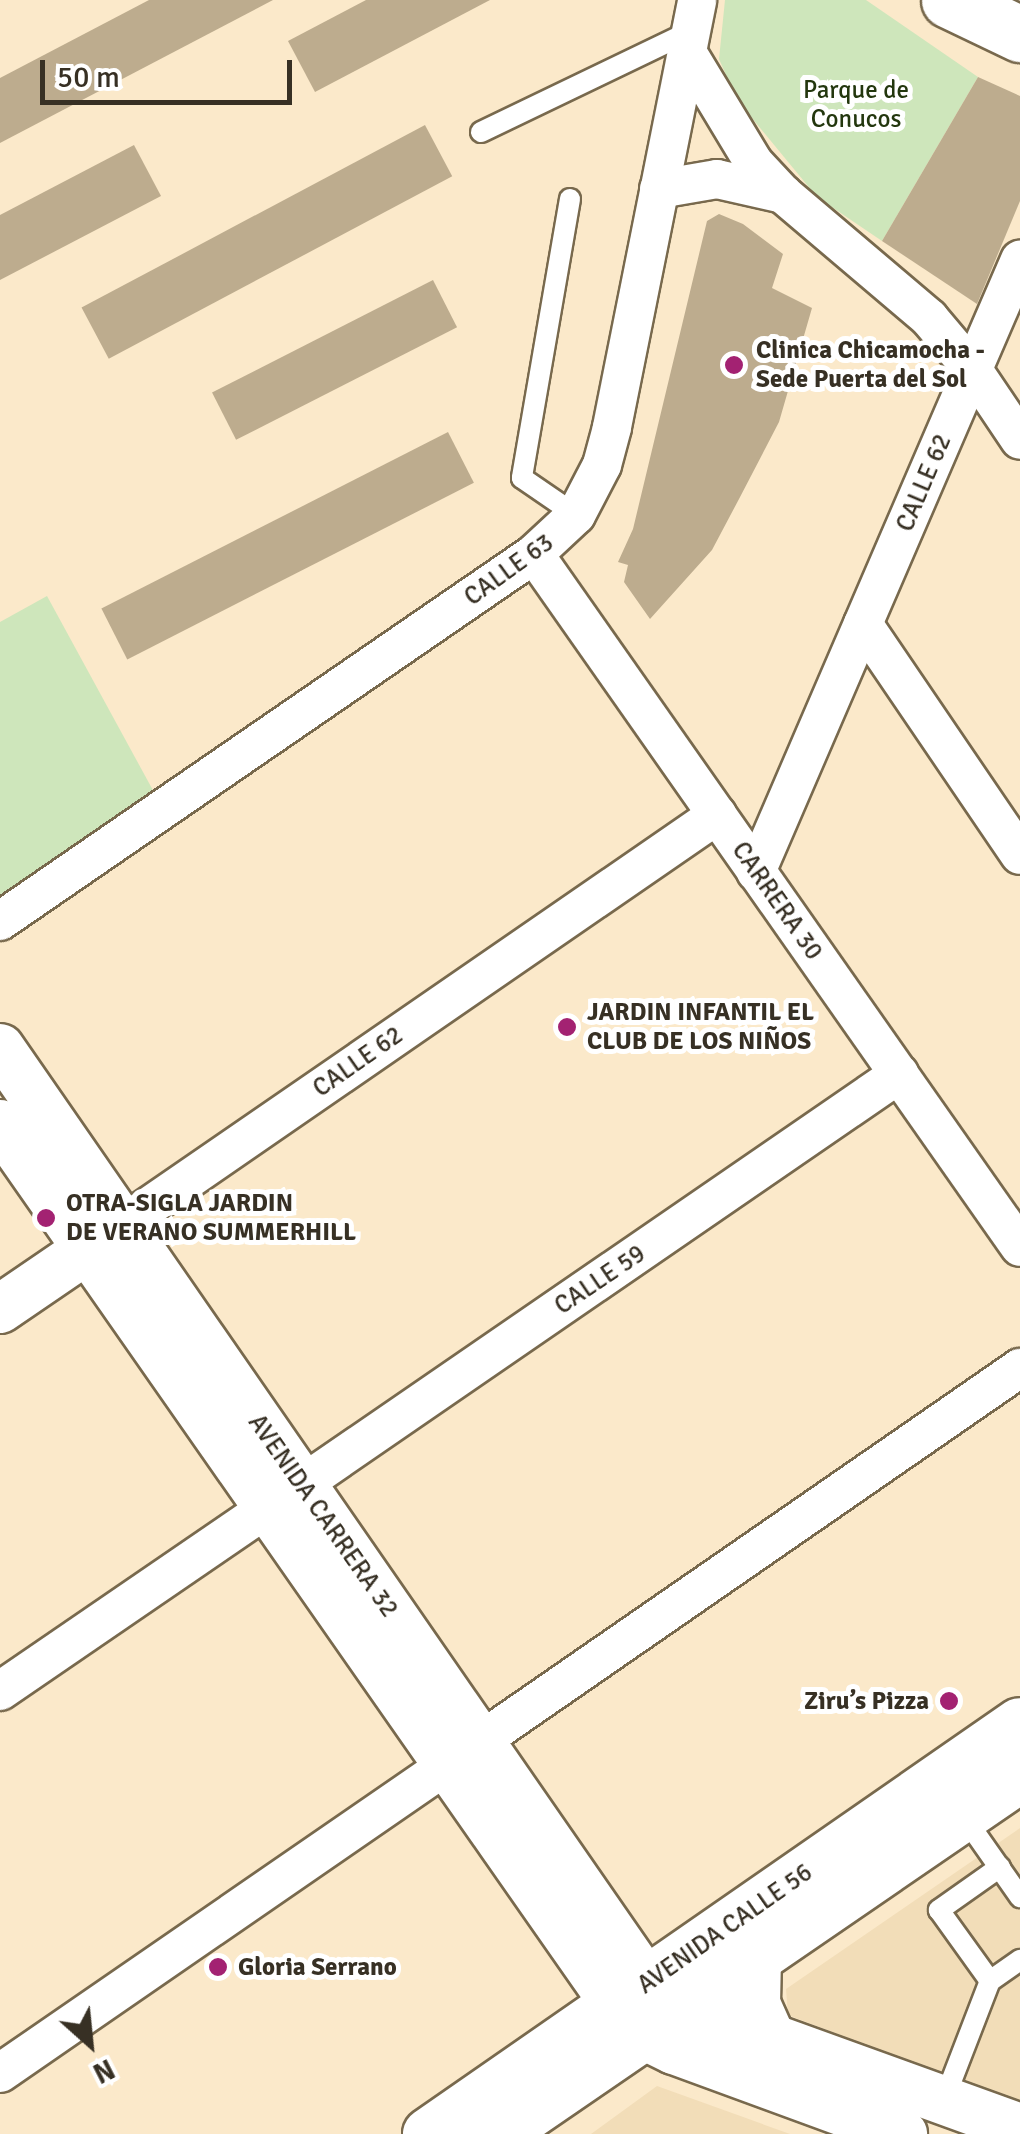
<!DOCTYPE html>
<html>
<head>
<meta charset="utf-8">
<style>
	body { margin:0 }
	#map { position:relative; width:1020px; height:2134px; overflow:hidden; background:#fbe9ca; font-family:Signika,sans-serif }
	div>[style] { position:absolute }
	[style*='--x'] { left:calc(var(--x)*1px); top:calc(var(--y)*1px); width:calc(var(--w)*1px); rotate:calc(var(--a)*1deg) }
	.built>* { inset:0; background:#f2ddb8 }
	.green>* { inset:0; background:#cee6bb }
	.building>* { inset:0; background:#bdac8e; transform-origin:0 0 }
	.roads { filter:drop-shadow(2px 0 #78694d) drop-shadow(-2px 0 #78694d) drop-shadow(0 2px #78694d) drop-shadow(0 -2px #78694d) }
	.service>* { height:20px; margin:-10px; padding:0 10px; transform-origin:10px; border-radius:10px; background:#fff }
	.minor>* { height:38px; margin:-19px; padding:0 19px; transform-origin:19px; border-radius:19px; background:#fff }
	.tertiary>* { height:48px; margin:-24px; padding:0 24px; transform-origin:24px; border-radius:24px; background:#fff }
	.secondary>* { height:52px; margin:-26px; padding:0 26px; transform-origin:26px; border-radius:26px; background:#fff }
	.trunk>* { height:55px; margin:-27.5px; padding:0 27.5px; transform-origin:27.5px; border-radius:27.5px; background:#fff }
	.dots>* { width:28px; height:28px; translate:-50% -50%; box-sizing:border-box; border:5px solid #fff; border-radius:50% }
	span { translate:-50% -50%; white-space:nowrap; text-align:center; line-height:1.15; -webkit-text-stroke:10px #fff; paint-order:stroke }
	.park-label { font-size:25px; color:#23370e }
	.poi-label { font-size:25px; color:#373024; font-weight:700 }
	.left { translate:0 -50%; text-align:left }
	.right { translate:-100% -50%; text-align:right }
	.street-label { font-size:25px; color:#373024 }
	.north { position:absolute; left:40px; top:1994px; width:100px; height:100px; -webkit-text-stroke:8px #fff; paint-order:stroke; rotate:153deg; font-size:28px; font-weight:700; line-height:40px; text-align:center; color:#373024 }
	.north::after { content:''; display:block; margin:auto; width:35px; height:45px; background:#373024; clip-path:polygon(50% 0,100% 100%,50% 72%,0 100%) }
	.scale { position:absolute; left:40px; top:60px; width:252px; height:45px; box-sizing:border-box; border:5px solid #373024; border-top:0; padding-left:12px; font-size:30px; line-height:35px; white-space:nowrap; color:#373024; -webkit-text-stroke:8px #fff; paint-order:stroke }
</style>
</head>
<body>
<div id="map">
	<div class="built">
		<i style="clip-path:polygon(1020px 1828px,1020px 2104px,788px 2015px,786px 1989px)"></i>
		<i style="clip-path:polygon(657px 2086px,790px 2134px,591px 2134px)"></i>
	</div>
	<div class="green">
		<i style="clip-path:polygon(725px 0,866px 0,978px 77px,882px 241px,817px 197px,737px 100px,719px 59px)"></i>
		<i style="clip-path:polygon(47px 596px,155px 794px,0 900px,0 622px)"></i>
	</div>
	<div class="building">
		<i style="clip-path:polygon(149px 0,273px 0,0 143px,0 78px)"></i>
		<i style="clip-path:polygon(366px 0,490px 0,315px 92px,288px 41px)"></i>
		<i style="clip-path:polygon(978px 77px,1020px 96px,1020px 201px,977px 304px,882px 241px)"></i>
		<i style="left:425px;top:125px;width:58px;height:389px;rotate:62deg"></i>
		<i style="clip-path:polygon(134px 145px,161px 196px,0 280px,0 215px)"></i>
		<i style="clip-path:polygon(719px 214px,743px 224px,783px 254px,772px 288px,812px 308px,779px 422px,739px 499px,712px 550px,650px 619px,624px 582px,628px 565px,618px 562px,633px 529px,707px 221px)"></i>
		<i style="left:433px;top:280px;width:53px;height:248px;rotate:63deg"></i>
		<i style="left:448px;top:432px;width:57px;height:389px;rotate:63deg"></i>
	</div>
	<div class="roads">
		<div class="service">
			<i style="--x:481;--y:132;--w:233;--a:-25.7"></i>
			<i style="--x:570;--y:199;--w:283;--a:99.8"></i>
			<i style="--x:522;--y:478;--w:65;--a:34.4"></i>
			<i style="--x:964;--y:1817;--w:98;--a:55"></i>
			<i style="--x:1000;--y:1867;--w:75;--a:144.8"></i>
			<i style="--x:939;--y:1910;--w:87;--a:54.3"></i>
			<i style="--x:990;--y:1981;--w:37;--a:-35"></i>
			<i style="--x:944;--y:2100;--w:128;--a:-68.9"></i>
		</div>
		<div class="minor">
			<i style="--x:687;--y:52;--w:130;--a:58.9"></i>
			<i style="--x:754;--y:163;--w:42;--a:46.9"></i>
			<i style="--x:783;--y:194;--w:192;--a:40.3"></i>
			<i style="--x:929;--y:318;--w:68;--a:49.8"></i>
			<i style="--x:973;--y:370;--w:84;--a:56.1"></i>
			<i style="--x:659;--y:189;--w:59;--a:-9.8"></i>
			<i style="--x:717;--y:179;--w:68;--a:12.8"></i>
			<i style="--x:534;--y:554;--w:846;--a:54.96"></i>
			<i style="--x:863;--y:624;--w:279;--a:55.8"></i>
			<i style="--x:756;--y:872;--w:667;--a:-66.67"></i>
			<i style="--x:0;--y:921;--w:648;--a:-34.5"></i>
			<i style="--x:534;--y:554;--w:57;--a:-42.9"></i>
			<i style="--x:576;--y:515;--w:56;--a:-62.5"></i>
			<i style="--x:602;--y:465;--w:39;--a:-75"></i>
			<i style="--x:612;--y:427;--w:435;--a:-78.7"></i>
			<i style="--x:122;--y:1225;--w:723;--a:-34.57"></i>
			<i style="--x:301;--y:1485;--w:726;--a:-34.5"></i>
			<i style="--x:0;--y:1691;--w:324;--a:-34.4"></i>
			<i style="--x:479;--y:1742;--w:658;--a:-34.66"></i>
			<i style="--x:0;--y:2073;--w:543;--a:-34.57"></i>
		</div>
		<div class="tertiary">
			<i style="--x:0;--y:1048;--w:1137;--a:55.32"></i>
			<i style="--x:647;--y:1983;--w:43;--a:32.6"></i>
			<i style="--x:683;--y:2006;--w:358;--a:19.9"></i>
			<i style="--x:0;--y:1124;--w:1093;--a:55.06"></i>
			<i style="--x:626;--y:2020;--w:23;--a:41"></i>
			<i style="--x:643;--y:2035;--w:34;--a:26"></i>
			<i style="--x:674;--y:2050;--w:244;--a:20.1"></i>
			<i style="--x:0;--y:1309;--w:137;--a:-34.3"></i>
		</div>
		<div class="secondary">
			<i style="--x:755;--y:1957;--w:47;--a:91.2"></i>
			<i style="--x:754;--y:2004;--w:36;--a:66"></i>
			<i style="--x:429;--y:2134;--w:719;--a:-34.75"></i>
			<i style="--x:498;--y:2134;--w:633;--a:-34.44"></i>
		</div>
		<div class="trunk">
			<i style="--x:949;--y:0;--w:79;--a:25.6"></i>
		</div>
	</div>
	<div class="dots">
		<i style="left:734px;top:365px;background:#a32272"></i>
		<i style="left:567px;top:1027px;background:#a32272"></i>
		<i style="left:46px;top:1218px;background:#a32272"></i>
		<i style="left:949px;top:1701px;background:#a32272"></i>
		<i style="left:218px;top:1967px;background:#a32272"></i>
	</div>
	<div class="park-label">
		<span style="left:856px;top:105px">Parque de<br>Conucos</span>
	</div>
	<div class="poi-label">
		<span class="left" style="left:756px;top:365px">Clinica Chicamocha -<br>Sede Puerta del Sol</span>
		<span class="left" style="left:587px;top:1027px">JARDIN INFANTIL EL<br>CLUB DE LOS NIÑOS</span>
		<span class="left" style="left:66px;top:1218px">OTRA-SIGLA JARDIN<br>DE VERANO SUMMERHILL</span>
		<span class="right" style="left:929px;top:1701px">Ziru’s Pizza</span>
		<span class="left" style="left:238px;top:1967px">Gloria Serrano</span>
	</div>
	<div class="street-label">
		<span style="left:924px;top:483px;rotate:-67deg">CALLE 62</span>
		<span style="left:509px;top:570px;rotate:-36deg">CALLE 63</span>
		<span style="left:777px;top:901px;rotate:55deg">CARRERA 30</span>
		<span style="left:358px;top:1062px;rotate:-35deg">CALLE 62</span>
		<span style="left:600px;top:1280px;rotate:-34deg">CALLE 59</span>
		<span style="left:323px;top:1516px;rotate:55deg">AVENIDA CARRERA 32</span>
		<span style="left:725px;top:1929px;rotate:-35deg">AVENIDA CALLE 56</span>
	</div>
	<div class="north">N</div>
	<div class="scale">50 m</div>
</div>
</body>
</html>
